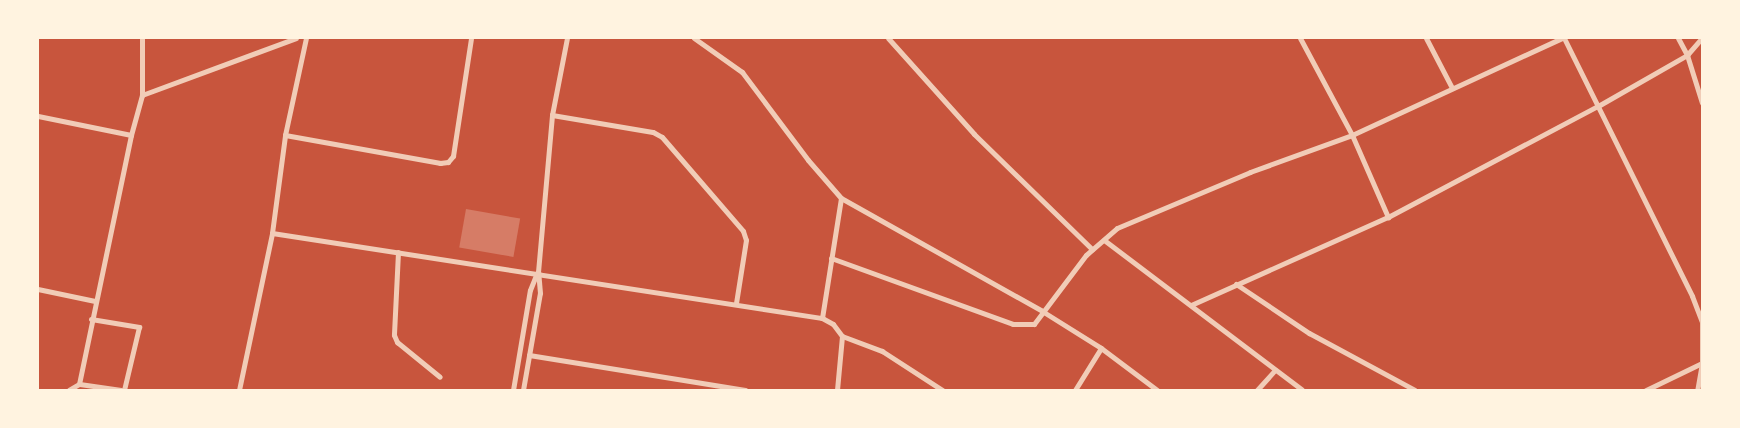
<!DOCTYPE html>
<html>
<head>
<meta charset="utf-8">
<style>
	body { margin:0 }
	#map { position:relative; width:1740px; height:428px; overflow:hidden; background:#c8553d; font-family:Cabin,sans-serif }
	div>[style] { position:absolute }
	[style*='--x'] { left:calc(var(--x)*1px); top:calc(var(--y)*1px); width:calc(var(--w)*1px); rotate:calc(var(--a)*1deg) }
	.building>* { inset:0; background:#d67c66; transform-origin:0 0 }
	.pedestrian>* { height:4.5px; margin:-2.25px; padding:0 2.25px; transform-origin:2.25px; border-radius:2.25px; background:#f1ccb7 }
	.minor>* { height:5px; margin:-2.5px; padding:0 2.5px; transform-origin:2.5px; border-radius:2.5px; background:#f1ccb7 }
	span { translate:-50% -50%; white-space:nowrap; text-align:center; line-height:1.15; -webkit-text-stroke:4px #fff3e0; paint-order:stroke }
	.frame { position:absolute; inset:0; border:39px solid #fff3e0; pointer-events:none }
</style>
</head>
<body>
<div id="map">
	<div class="building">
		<i style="left:466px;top:209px;width:55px;height:39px;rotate:10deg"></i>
	</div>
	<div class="pedestrian">
		<i style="--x:38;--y:289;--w:58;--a:11.9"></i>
		<i style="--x:69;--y:390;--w:12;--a:-31"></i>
	</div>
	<div class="minor">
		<i style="--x:142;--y:38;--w:57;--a:90"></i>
		<i style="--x:694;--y:38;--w:59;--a:35.3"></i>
		<i style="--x:742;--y:72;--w:110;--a:53.1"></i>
		<i style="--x:808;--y:160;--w:50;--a:49"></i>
		<i style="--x:841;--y:198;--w:231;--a:29.3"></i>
		<i style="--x:1042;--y:311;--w:70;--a:32.1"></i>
		<i style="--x:1101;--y:348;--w:70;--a:36.9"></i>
		<i style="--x:888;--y:38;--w:129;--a:48.1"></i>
		<i style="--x:974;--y:134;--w:165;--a:44.3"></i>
		<i style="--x:1300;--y:38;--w:110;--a:61.8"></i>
		<i style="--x:1352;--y:135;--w:90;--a:66.3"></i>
		<i style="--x:1426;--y:38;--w:56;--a:62.5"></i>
		<i style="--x:1564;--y:38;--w:288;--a:63.6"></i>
		<i style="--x:1692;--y:296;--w:28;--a:69"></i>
		<i style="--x:1702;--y:322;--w:41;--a:90"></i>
		<i style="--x:1702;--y:363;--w:27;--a:100"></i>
		<i style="--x:1678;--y:38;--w:19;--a:62"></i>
		<i style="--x:1687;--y:55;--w:50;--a:72.6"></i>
		<i style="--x:552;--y:115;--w:102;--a:9.6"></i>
		<i style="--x:653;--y:132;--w:10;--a:29"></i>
		<i style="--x:662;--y:137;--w:124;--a:49.2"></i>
		<i style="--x:743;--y:231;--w:9;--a:72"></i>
		<i style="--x:746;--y:240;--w:64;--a:99"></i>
		<i style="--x:38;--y:116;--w:95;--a:11.5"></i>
		<i style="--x:285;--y:135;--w:158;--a:10.2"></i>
		<i style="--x:440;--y:163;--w:8;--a:-7"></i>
		<i style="--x:448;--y:162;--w:8;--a:-50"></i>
		<i style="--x:453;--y:156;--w:119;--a:-81.3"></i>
		<i style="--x:272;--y:233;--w:557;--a:8.79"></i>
		<i style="--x:1104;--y:240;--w:248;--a:37.1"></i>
		<i style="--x:398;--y:252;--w:83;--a:92.8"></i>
		<i style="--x:394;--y:335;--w:8;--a:67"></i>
		<i style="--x:397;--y:342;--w:55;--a:39.1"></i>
		<i style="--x:831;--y:258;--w:194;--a:19.9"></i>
		<i style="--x:1013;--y:324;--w:21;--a:0"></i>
		<i style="--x:1034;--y:324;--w:86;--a:-53"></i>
		<i style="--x:1086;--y:255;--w:41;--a:-41.1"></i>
		<i style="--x:1117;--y:228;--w:144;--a:-22.8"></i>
		<i style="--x:1250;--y:172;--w:109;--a:-19.9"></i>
		<i style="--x:1352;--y:135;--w:231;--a:-24.8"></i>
		<i style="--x:1236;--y:284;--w:88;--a:33.9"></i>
		<i style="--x:1309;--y:333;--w:120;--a:28.3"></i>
		<i style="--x:1191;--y:305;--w:216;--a:-24.1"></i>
		<i style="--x:1388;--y:217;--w:238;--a:-27.9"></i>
		<i style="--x:1598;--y:106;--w:103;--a:-29.8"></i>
		<i style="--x:1687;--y:55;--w:23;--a:-49"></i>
		<i style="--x:91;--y:319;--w:49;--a:9.5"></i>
		<i style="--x:139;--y:327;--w:65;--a:103.4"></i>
		<i style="--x:842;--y:336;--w:43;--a:20.6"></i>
		<i style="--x:882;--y:351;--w:72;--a:33"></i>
		<i style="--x:529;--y:355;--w:219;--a:9.2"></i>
		<i style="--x:121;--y:390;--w:42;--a:-171.9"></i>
		<i style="--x:79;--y:384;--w:254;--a:-78.2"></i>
		<i style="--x:131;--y:135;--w:41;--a:-74.6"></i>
		<i style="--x:142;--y:95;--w:164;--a:-20.3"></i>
		<i style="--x:239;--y:390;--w:160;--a:-78.1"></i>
		<i style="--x:272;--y:233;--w:99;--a:-82.4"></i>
		<i style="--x:285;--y:135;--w:99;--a:-77.8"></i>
		<i style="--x:513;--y:390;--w:101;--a:-80.4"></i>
		<i style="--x:530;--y:290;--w:18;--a:-68"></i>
		<i style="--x:523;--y:390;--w:98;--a:-80.1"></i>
		<i style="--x:540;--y:293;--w:21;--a:-95"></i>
		<i style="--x:538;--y:272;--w:158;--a:-84.9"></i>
		<i style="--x:552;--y:115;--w:78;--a:-79"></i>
		<i style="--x:837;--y:390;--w:54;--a:-84.7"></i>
		<i style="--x:842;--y:336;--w:15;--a:-127"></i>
		<i style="--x:833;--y:324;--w:13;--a:-151"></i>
		<i style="--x:822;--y:318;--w:121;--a:-81"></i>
		<i style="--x:1075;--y:390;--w:49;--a:-58.2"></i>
		<i style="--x:1257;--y:390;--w:27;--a:-48"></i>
		<i style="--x:1646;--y:390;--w:62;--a:-25.7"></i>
	</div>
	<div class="frame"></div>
</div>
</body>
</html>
